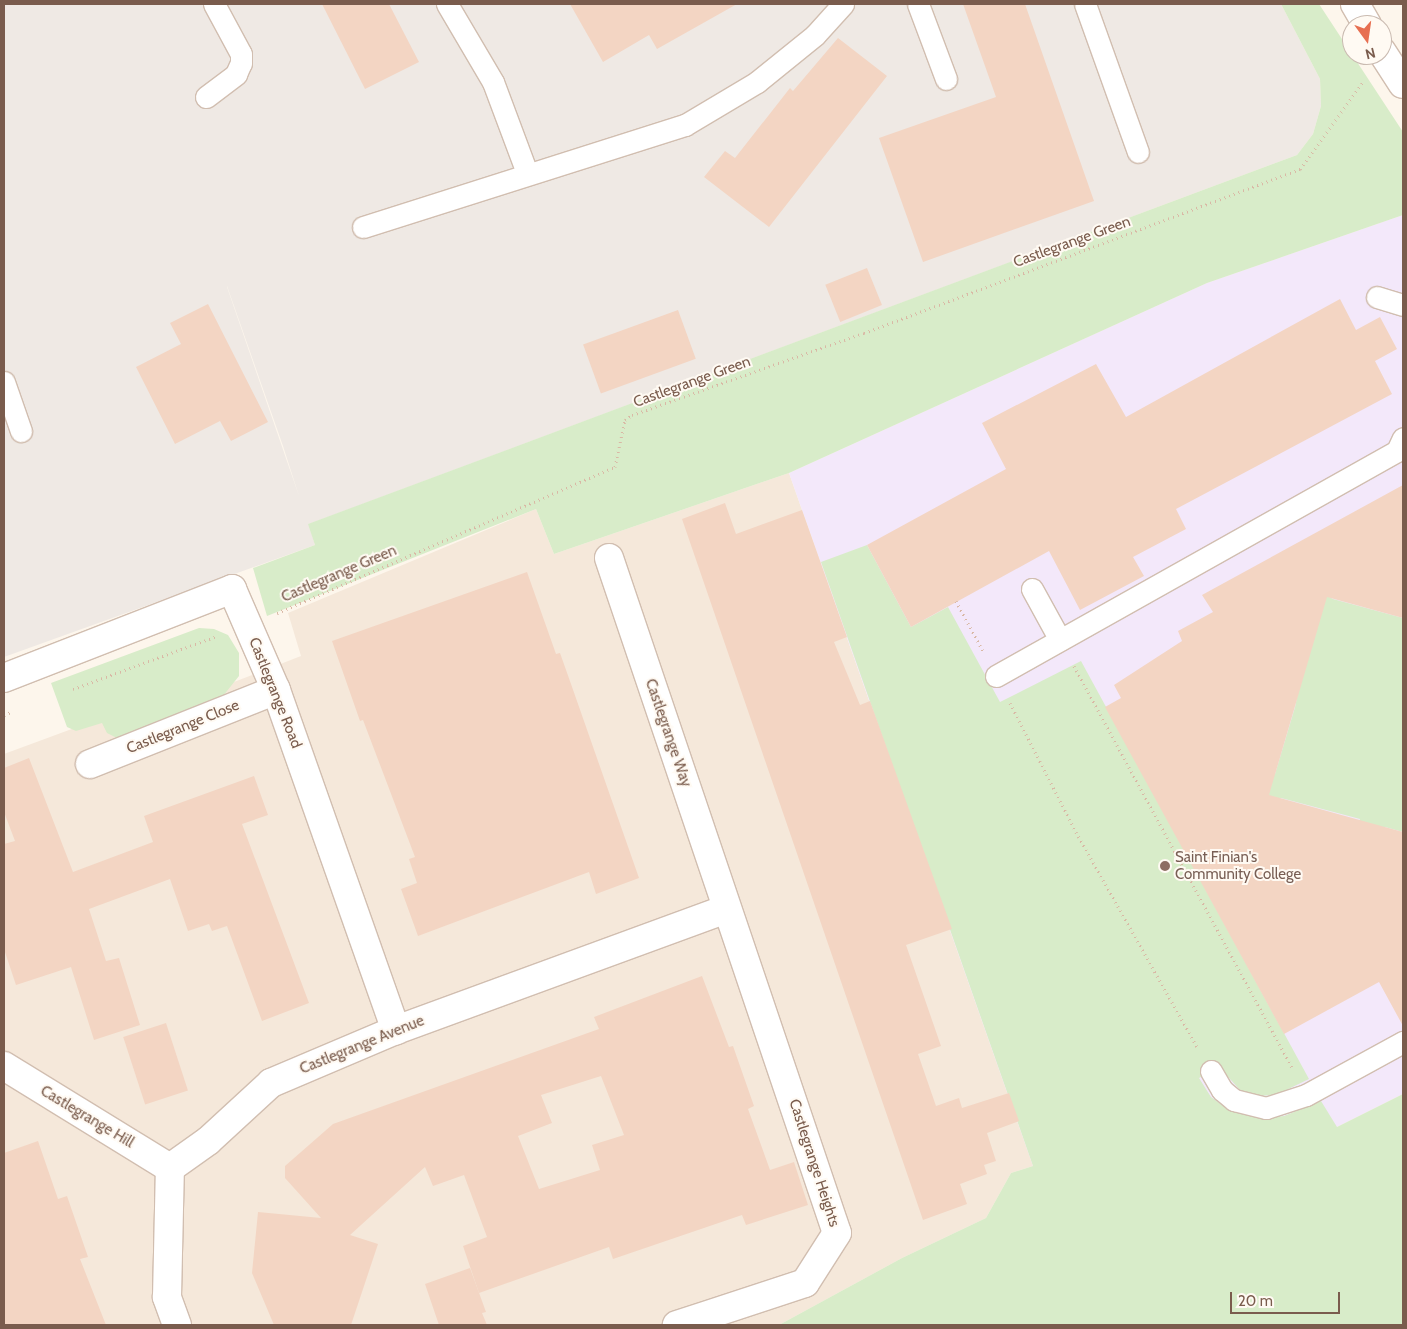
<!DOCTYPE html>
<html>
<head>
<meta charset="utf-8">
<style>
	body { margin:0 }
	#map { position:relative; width:1407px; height:1329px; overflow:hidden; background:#fdf6ec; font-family:Cabin,sans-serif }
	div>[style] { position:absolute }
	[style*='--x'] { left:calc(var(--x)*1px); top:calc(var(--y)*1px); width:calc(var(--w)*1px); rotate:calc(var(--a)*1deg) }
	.residential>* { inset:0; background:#f5e8da }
	.industrial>* { inset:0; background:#efe9e4 }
	.education>* { inset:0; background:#f3e8fa }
	.green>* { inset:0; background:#d8ecc9 }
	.building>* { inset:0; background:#f3d5c3; transform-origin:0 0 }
	.path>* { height:3px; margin-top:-1.5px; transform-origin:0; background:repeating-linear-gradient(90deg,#d9b8a5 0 1px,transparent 0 5px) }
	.roads { filter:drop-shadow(1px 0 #d1beb0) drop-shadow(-1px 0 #d1beb0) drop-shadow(0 1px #d1beb0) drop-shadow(0 -1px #d1beb0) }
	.service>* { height:21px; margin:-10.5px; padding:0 10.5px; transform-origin:10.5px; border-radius:10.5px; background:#fff }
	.minor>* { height:28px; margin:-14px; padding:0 14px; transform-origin:14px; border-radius:14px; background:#fff }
	.dots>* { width:14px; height:14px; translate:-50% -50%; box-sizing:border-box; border:2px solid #fffaf3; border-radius:50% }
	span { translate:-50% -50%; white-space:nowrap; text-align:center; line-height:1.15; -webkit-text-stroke:4px #fffaf3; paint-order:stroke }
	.street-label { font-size:15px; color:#7a5c4d }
	.education-label { font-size:15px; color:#785e54 }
	.left { translate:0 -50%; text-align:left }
	.frame { position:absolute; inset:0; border:5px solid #7a5c4d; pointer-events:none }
	.north { position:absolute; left:1342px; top:15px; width:50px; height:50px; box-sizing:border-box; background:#fffaf3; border:1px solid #cabbb1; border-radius:50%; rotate:166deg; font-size:14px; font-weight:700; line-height:20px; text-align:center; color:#7a5c4d }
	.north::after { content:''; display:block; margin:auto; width:18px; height:22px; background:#e76f51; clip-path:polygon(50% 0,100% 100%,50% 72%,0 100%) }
	.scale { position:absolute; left:1230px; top:1292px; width:110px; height:22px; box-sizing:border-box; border:2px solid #7a5c4d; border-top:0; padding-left:6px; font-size:15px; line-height:18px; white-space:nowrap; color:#7a5c4d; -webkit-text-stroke:4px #fffaf3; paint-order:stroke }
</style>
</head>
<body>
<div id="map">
	<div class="residential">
		<i style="clip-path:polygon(789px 473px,1033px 1166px,1011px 1173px,986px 1218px,902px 1258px,779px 1325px,4px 1325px,4px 754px,107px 716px,112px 729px,301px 656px,288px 613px,536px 509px,554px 554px)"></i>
	</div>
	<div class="industrial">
		<i style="clip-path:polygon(evenodd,4px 4px,1281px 4px,1320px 79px,1321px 106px,1313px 134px,1297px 155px,309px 524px,315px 545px,4px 657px,4px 4px,227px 286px,283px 446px,299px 496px,227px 287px,227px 286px)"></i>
	</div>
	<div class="education">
		<i style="clip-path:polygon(1403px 215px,1403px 1094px,1337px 1127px,1139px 1204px,1033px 1166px,789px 473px,1207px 283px)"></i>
	</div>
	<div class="green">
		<i style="clip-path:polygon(1281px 4px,1319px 4px,1403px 132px,1403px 215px,1207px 283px,789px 473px,554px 554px,536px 509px,267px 616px,253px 568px,315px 545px,308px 524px,1297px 155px,1313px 134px,1321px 106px,1320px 79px)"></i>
		<i style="clip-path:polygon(867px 545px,911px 627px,948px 607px,1000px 702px,1081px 661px,1309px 1079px,1276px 1095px,1256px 1096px,1240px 1090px,1219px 1067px,1199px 1078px,1211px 1097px,1226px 1108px,1263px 1118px,1284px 1116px,1321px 1101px,1337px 1127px,1403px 1094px,1403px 1325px,779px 1325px,902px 1258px,986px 1218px,1011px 1173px,1033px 1166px,821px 562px)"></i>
		<i style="clip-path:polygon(1320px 592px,1333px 599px,1403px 618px,1403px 832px,1385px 827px,1353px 846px,1360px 819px,1281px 798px,1271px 803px,1260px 782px,1275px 774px,1295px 707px)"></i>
		<i style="clip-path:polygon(199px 628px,214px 629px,228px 635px,239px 653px,239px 676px,223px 696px,117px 738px,107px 733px,102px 723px,76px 731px,67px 727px,51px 683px)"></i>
	</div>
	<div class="building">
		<i style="clip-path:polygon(322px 4px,389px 4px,419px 62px,365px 89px)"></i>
		<i style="clip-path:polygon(570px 4px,737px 4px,657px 49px,649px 35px,603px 62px)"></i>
		<i style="clip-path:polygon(963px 4px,1025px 4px,1094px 201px,923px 262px,879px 138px,996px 97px)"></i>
		<i style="clip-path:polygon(838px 38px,887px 76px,769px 227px,704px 177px,725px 151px,735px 158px,790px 88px,793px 91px)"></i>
		<i style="left:867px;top:268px;width:40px;height:45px;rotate:68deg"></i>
		<i style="clip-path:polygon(1340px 299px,1356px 330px,1380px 317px,1397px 349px,1375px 361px,1392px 394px,1176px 509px,1186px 529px,1133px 557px,1144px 576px,1080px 610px,1049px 551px,911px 627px,867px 545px,1006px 469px,982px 423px,1096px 364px,1126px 417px)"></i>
		<i style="clip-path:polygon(208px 304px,268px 422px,231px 441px,220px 421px,175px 444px,136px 367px,181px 344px,170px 323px)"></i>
		<i style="left:678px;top:310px;width:52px;height:101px;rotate:70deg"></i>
		<i style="clip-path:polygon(1403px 485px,1403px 618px,1327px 597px,1269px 795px,1403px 832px,1403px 1026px,1379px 982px,1284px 1034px,1105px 707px,1121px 698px,1114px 685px,1182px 641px,1178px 631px,1213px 612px,1202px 595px)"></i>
		<i style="clip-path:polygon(725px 503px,736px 534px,802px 510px,847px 637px,834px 642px,860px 705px,870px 701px,952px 929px,906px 945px,941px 1046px,918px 1054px,936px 1106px,959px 1098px,962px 1108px,1009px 1093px,1019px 1121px,987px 1133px,996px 1161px,984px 1165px,987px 1174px,960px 1184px,967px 1204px,923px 1220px,682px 519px)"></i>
		<i style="clip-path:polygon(527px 572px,556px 654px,560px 653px,571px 684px,639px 878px,596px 894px,589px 872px,418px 936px,401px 889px,417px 883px,409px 859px,415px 857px,363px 720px,360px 721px,332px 641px)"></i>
		<i style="clip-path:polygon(29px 758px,73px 872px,153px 842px,144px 816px,254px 776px,268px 815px,242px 824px,309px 1003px,262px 1021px,227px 926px,212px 931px,209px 924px,188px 931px,170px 879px,89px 909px,106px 961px,119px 958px,140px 1025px,94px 1040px,71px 967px,16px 985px,4px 949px,4px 844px,15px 841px,4px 812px,4px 768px)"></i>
		<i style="clip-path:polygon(evenodd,702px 976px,729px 1047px,733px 1046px,754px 1106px,748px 1109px,770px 1170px,794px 1162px,808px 1205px,746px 1225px,742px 1215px,613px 1259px,609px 1247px,479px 1293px,463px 1246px,487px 1237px,464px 1175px,433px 1186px,425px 1167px,350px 1235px,378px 1244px,351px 1325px,274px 1325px,252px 1273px,258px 1212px,321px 1218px,285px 1178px,285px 1166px,333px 1124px,599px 1029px,594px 1017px,702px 976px,601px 1076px,624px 1135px,592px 1145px,600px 1170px,539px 1189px,518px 1136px,552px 1123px,541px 1095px,601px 1076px)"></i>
		<i style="left:166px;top:1023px;width:71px;height:45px;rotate:72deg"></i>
		<i style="clip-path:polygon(38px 1141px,58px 1199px,67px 1196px,88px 1257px,80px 1259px,106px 1325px,4px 1325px,4px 1153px)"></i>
		<i style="clip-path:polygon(470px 1268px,486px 1312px,482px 1313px,487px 1325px,439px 1325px,425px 1284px)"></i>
	</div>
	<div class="path">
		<i style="--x:956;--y:601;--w:57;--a:61.6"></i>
		<i style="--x:277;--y:613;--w:368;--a:-23.4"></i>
		<i style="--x:615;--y:467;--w:48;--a:-78"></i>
		<i style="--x:625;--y:420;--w:9;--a:-36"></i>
		<i style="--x:632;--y:415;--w:246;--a:-19.5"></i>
		<i style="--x:864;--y:333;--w:466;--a:-20.6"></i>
		<i style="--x:1300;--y:169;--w:107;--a:-54.1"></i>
		<i style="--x:1074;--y:666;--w:459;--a:61.5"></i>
		<i style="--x:73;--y:689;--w:153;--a:-20.2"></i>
		<i style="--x:1010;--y:703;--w:145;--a:62.9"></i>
		<i style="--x:1076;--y:832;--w:247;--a:60.6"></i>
		<i style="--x:4;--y:715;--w:8;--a:-23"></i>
	</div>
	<div class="roads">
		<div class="service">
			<i style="--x:447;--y:4;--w:91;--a:59.5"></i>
			<i style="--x:493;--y:82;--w:97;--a:69.5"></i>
			<i style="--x:918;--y:4;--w:80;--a:69.5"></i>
			<i style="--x:1085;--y:4;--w:157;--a:70.3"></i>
			<i style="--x:206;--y:97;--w:38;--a:-37"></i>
			<i style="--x:236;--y:74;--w:12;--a:-66"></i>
			<i style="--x:241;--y:63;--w:9;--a:-90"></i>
			<i style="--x:241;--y:54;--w:57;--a:-118.4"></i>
			<i style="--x:363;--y:227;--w:338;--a:-17.6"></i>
			<i style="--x:685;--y:125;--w:84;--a:-30.8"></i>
			<i style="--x:757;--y:82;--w:75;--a:-39"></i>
			<i style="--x:815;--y:35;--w:42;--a:-47.9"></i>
			<i style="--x:1377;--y:297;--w:27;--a:17"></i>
			<i style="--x:4;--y:382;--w:52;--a:70.9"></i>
			<i style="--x:1032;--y:589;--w:58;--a:61.2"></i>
			<i style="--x:996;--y:676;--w:460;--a:-29.3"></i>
			<i style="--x:1397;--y:451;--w:14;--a:-65"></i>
			<i style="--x:1211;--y:1071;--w:22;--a:60"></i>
			<i style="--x:1222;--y:1090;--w:16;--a:40"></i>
			<i style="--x:1234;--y:1100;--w:33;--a:14"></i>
			<i style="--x:1266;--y:1108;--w:42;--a:-18"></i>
			<i style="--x:1306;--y:1095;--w:111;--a:-28.7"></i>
		</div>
		<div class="minor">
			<i style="--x:1355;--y:4;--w:24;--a:60"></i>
			<i style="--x:1382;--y:52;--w:38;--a:57"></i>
			<i style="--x:609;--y:558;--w:712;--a:71.34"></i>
			<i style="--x:837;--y:1233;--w:59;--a:122.6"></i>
			<i style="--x:805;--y:1283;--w:135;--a:161.8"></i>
			<i style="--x:4;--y:678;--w:245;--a:-21.3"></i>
			<i style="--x:232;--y:589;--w:110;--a:66.5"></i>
			<i style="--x:276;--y:690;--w:361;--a:70.6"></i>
			<i style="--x:90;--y:764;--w:200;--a:-21.7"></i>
			<i style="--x:4;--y:1066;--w:195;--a:31.6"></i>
			<i style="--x:177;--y:1325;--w:30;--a:-110"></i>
			<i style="--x:167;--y:1297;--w:129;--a:-88.7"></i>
			<i style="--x:170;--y:1168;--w:47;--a:-35.4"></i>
			<i style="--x:208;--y:1141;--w:86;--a:-42.6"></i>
			<i style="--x:271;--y:1083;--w:136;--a:-23"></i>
			<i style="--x:396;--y:1030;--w:352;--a:-20.1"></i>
		</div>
	</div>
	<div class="dots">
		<i style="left:1165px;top:866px;background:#8d6e63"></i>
	</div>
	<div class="street-label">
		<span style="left:1072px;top:242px;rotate:-20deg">Castlegrange Green</span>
		<span style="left:692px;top:382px;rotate:-20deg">Castlegrange Green</span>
		<span style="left:339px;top:574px;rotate:-23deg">Castlegrange Green</span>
		<span style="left:275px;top:693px;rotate:68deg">Castlegrange Road</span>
		<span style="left:183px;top:727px;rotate:-22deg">Castlegrange Close</span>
		<span style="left:668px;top:733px;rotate:71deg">Castlegrange Way</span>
		<span style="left:362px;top:1045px;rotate:-22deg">Castlegrange Avenue</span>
		<span style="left:87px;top:1117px;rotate:31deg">Castlegrange Hill</span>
		<span style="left:814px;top:1163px;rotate:72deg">Castlegrange Heights</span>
	</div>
	<div class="education-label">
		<span class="left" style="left:1175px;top:866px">Saint Finian's<br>Community College</span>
	</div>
	<div class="frame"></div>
	<div class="north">N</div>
	<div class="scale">20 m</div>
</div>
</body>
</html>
